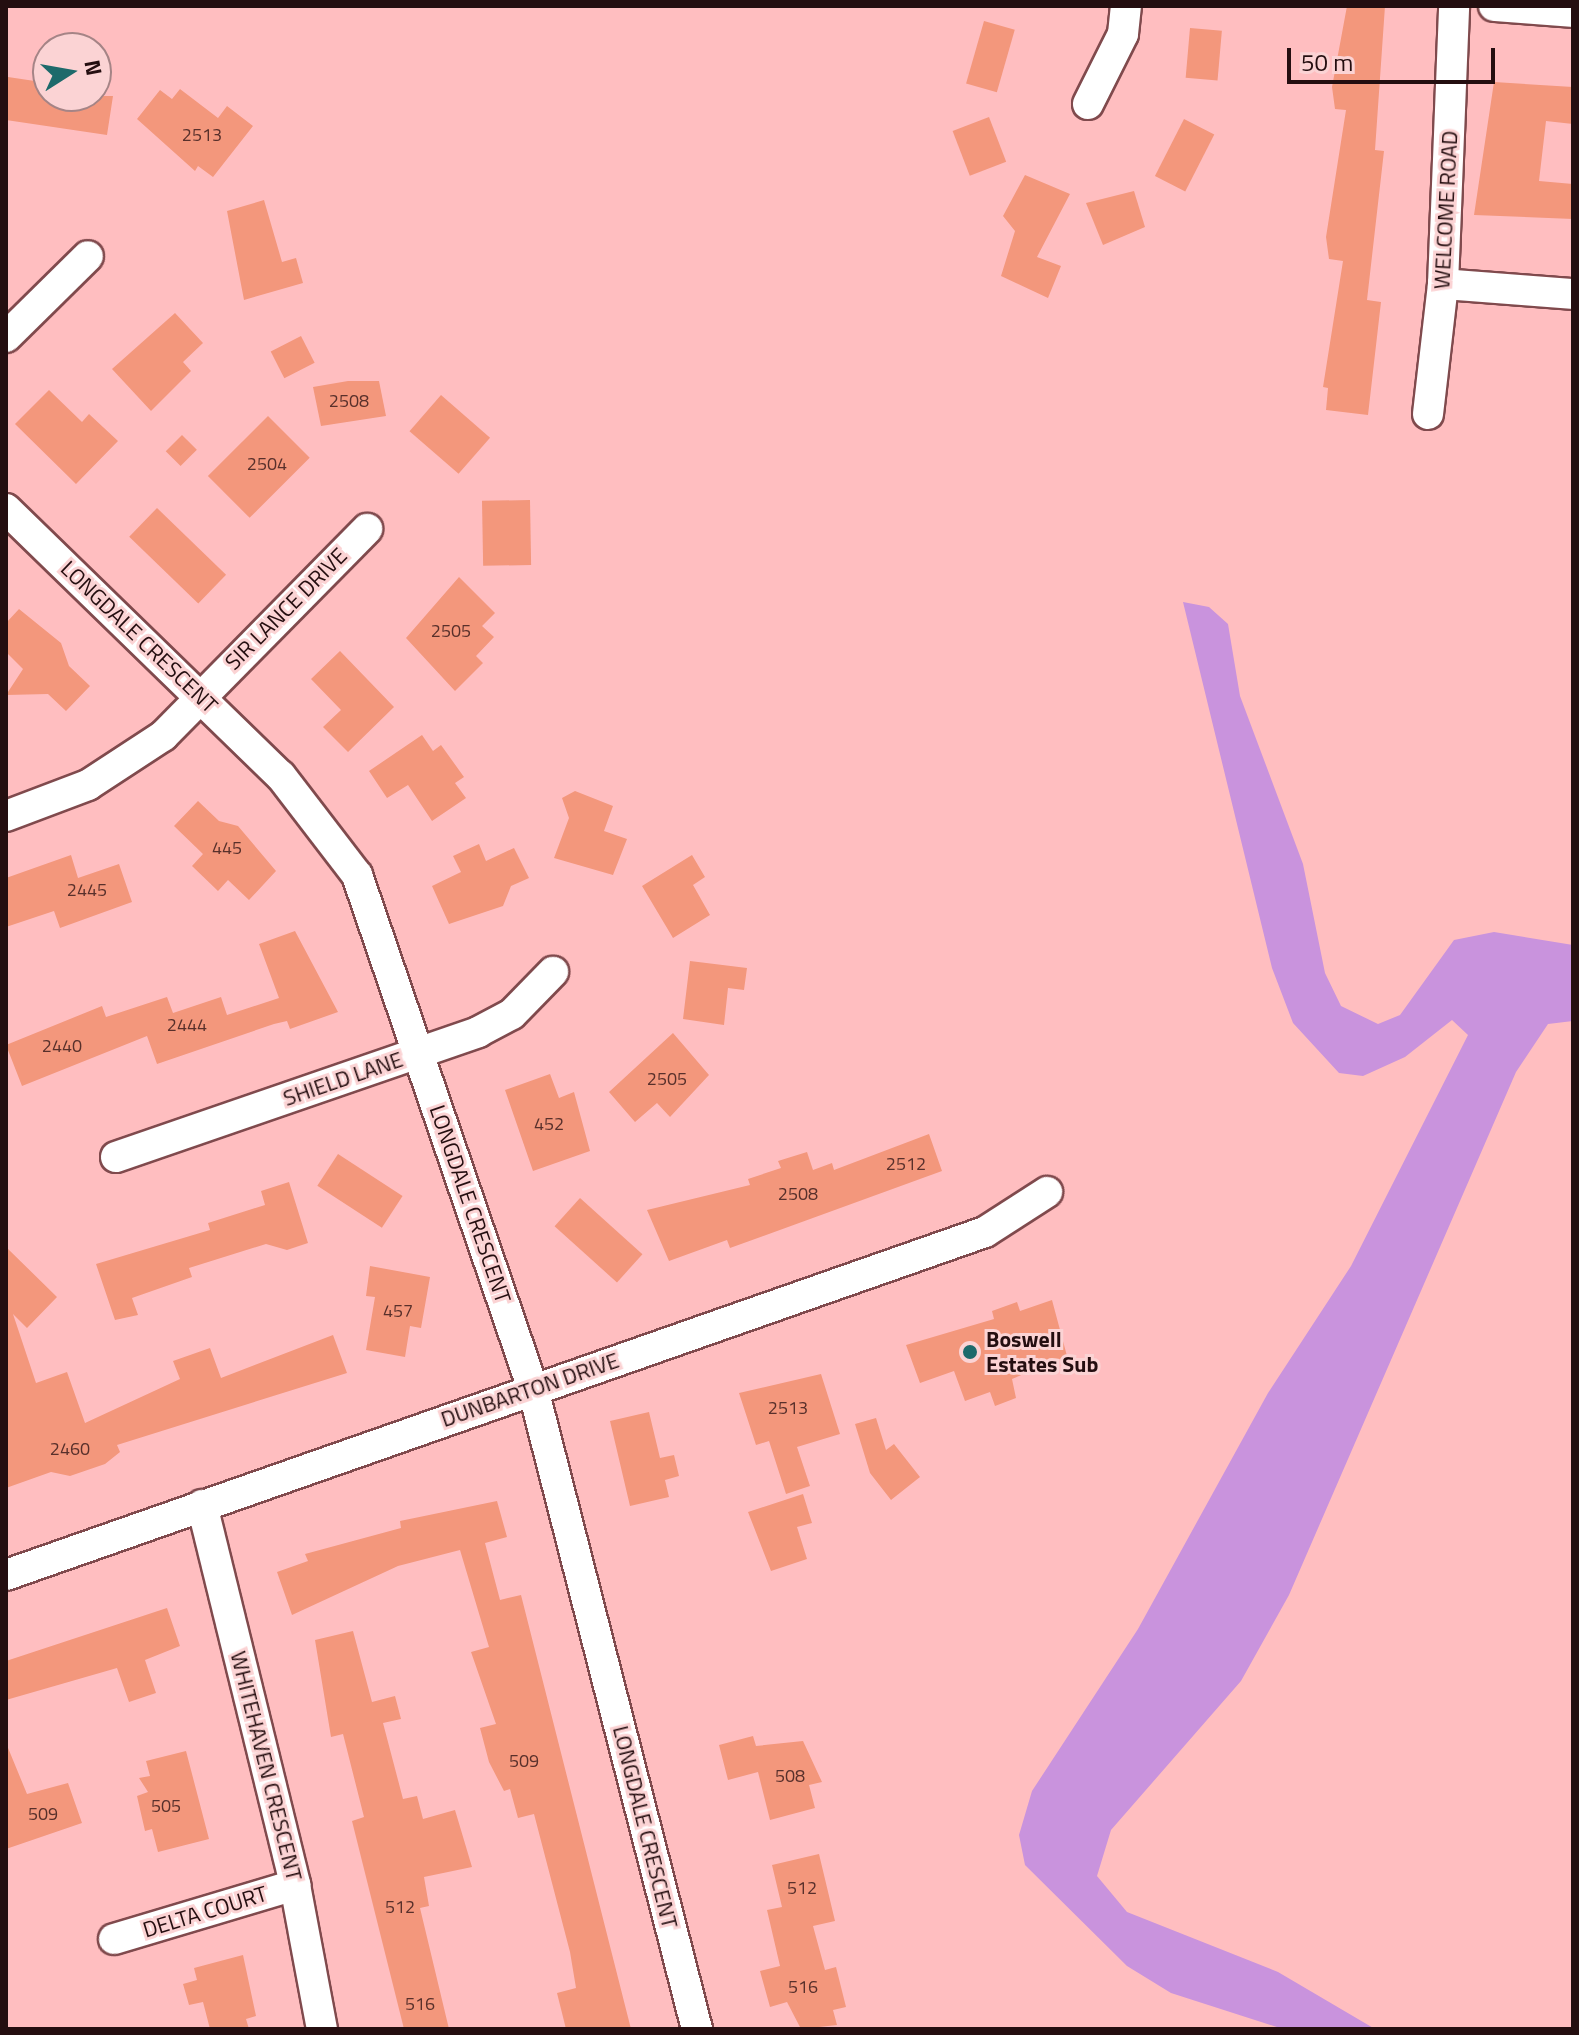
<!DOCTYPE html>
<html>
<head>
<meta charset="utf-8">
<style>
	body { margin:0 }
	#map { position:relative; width:1579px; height:2035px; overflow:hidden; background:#ffbec0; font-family:"Titillium Web",sans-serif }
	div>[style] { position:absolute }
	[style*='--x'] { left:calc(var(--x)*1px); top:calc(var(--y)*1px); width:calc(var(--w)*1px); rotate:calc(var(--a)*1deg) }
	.water>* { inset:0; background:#c993dd }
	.building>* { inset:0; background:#f3977c; transform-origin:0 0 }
	.roads { filter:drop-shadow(2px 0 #804a4d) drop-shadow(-2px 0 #804a4d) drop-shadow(0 2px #804a4d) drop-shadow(0 -2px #804a4d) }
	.minor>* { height:30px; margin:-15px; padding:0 15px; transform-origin:15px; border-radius:15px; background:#fff }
	.dots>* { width:22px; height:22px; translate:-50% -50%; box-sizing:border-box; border:4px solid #fbd3d4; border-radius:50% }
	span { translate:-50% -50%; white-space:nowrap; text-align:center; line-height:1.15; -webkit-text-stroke:6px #fbd3d4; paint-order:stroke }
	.number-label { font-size:18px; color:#58302b }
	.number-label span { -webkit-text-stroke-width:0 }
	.street-label { font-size:22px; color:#240e10 }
	.poi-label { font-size:22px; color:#240e10; font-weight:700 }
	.left { translate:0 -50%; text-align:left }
	.frame { position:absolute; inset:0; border:8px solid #240e10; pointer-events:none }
	.north { position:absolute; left:32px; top:32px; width:80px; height:80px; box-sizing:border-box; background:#fbd3d4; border:2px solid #a58486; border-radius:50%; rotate:79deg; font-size:22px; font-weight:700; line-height:32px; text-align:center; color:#240e10 }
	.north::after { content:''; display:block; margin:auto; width:28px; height:36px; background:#1d6a6b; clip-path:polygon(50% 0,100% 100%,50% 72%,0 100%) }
	.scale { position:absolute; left:1287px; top:48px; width:208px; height:36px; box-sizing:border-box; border:4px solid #240e10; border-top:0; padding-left:10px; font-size:24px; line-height:28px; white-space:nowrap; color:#240e10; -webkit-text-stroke:6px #fbd3d4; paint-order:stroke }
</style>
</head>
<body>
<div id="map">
	<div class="water">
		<i style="clip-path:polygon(1183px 602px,1209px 607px,1228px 624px,1240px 696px,1303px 864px,1325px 973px,1341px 1006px,1378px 1024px,1400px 1015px,1454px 940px,1494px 932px,1573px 945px,1573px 1021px,1548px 1024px,1516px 1072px,1289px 1595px,1241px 1681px,1111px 1830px,1097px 1876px,1127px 1912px,1278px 1972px,1375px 2029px,1283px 2029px,1171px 1993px,1127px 1966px,1025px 1865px,1019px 1835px,1032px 1791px,1138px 1629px,1268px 1393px,1351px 1266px,1468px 1035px,1452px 1020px,1405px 1057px,1363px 1076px,1339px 1073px,1293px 1023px,1272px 968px)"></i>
	</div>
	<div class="building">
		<i style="clip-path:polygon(1347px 6px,1385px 6px,1375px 150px,1384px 151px,1367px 300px,1381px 302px,1368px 415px,1326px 410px,1328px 388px,1323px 387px,1343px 261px,1329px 259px,1326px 237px,1346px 110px,1335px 109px,1332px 87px)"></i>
		<i style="left:984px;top:21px;width:32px;height:65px;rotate:16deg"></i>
		<i style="left:1190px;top:28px;width:32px;height:50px;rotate:5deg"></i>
		<i style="clip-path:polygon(8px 77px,48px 83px,48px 96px,113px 96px,107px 135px,6px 120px)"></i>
		<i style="clip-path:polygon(1494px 82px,1573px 87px,1573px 124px,1546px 121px,1539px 181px,1573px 184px,1573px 219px,1474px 215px)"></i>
		<i style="clip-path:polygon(180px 89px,218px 118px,227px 106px,253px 126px,213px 177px,198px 166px,195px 171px,137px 119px,160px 90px,172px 99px)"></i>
		<i style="left:989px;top:117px;width:48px;height:39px;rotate:69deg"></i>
		<i style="left:1184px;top:119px;width:34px;height:64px;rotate:27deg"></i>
		<i style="clip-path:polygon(1025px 175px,1070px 194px,1037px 257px,1061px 266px,1048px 298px,1001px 276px,1015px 231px,1003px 216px)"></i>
		<i style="clip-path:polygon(1134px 191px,1145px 227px,1103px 245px,1086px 203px)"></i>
		<i style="clip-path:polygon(264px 200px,282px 262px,296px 258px,303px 283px,244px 300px,227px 211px)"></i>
		<i style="clip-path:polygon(175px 313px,203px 343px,183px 362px,191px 371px,151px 411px,112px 369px)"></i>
		<i style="left:301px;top:336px;width:30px;height:34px;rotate:63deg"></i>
		<i style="clip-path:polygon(348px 381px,379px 381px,386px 416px,321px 426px,313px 387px)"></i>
		<i style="clip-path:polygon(49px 390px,82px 422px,89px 414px,118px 441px,76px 484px,15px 424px)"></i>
		<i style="left:441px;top:395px;width:65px;height:48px;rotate:41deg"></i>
		<i style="left:268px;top:416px;width:59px;height:85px;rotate:45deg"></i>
		<i style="left:182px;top:435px;width:21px;height:23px;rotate:45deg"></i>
		<i style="left:530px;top:500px;width:65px;height:48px;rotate:89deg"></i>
		<i style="left:157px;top:508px;width:96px;height:40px;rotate:44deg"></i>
		<i style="clip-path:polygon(459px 577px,495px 613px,482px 626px,494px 637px,476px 656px,483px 663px,455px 691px,406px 638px)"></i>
		<i style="clip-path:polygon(19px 609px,61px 643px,69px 666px,90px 686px,66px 711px,48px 694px,6px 695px,23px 669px,6px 652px,6px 623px)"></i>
		<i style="clip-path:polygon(340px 651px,394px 707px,348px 752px,323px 727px,341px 710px,311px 679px)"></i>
		<i style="clip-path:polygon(422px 735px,433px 751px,441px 745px,464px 777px,455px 783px,466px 798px,432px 821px,408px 785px,387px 798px,369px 771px)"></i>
		<i style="clip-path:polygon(575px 791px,613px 806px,604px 831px,627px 839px,613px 875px,554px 858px,569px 818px,562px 798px)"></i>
		<i style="clip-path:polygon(198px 801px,219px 821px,238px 826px,276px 871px,249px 900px,228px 880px,218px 891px,192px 866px,203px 854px,174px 826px)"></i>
		<i style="clip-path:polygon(479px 844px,486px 861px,514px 848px,529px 878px,511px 886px,503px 906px,449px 924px,432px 886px,461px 872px,453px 856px)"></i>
		<i style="clip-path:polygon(71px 855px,78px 878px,119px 864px,132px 902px,60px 928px,54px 911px,6px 927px,6px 878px)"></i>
		<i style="clip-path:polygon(692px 855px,705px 877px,693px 885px,710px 915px,673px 938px,642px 886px)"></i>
		<i style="clip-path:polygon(295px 931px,338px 1012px,290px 1029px,287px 1021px,274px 1024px,157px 1064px,147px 1036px,22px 1086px,6px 1045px,102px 1006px,106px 1017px,167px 997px,173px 1013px,221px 997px,227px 1015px,279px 998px,259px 944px)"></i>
		<i style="clip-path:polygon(690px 961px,747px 968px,744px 990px,728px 988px,724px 1025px,683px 1019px)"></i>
		<i style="clip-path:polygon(673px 1033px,709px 1075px,670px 1117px,657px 1103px,635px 1122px,609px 1092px)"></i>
		<i style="clip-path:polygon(550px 1074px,559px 1098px,574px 1092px,590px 1151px,533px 1171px,505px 1090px)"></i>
		<i style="clip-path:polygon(929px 1134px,942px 1171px,730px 1248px,727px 1240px,669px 1261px,647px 1210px,750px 1185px,748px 1179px,781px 1168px,778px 1161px,807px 1152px,813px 1170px,832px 1163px,834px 1170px)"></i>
		<i style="left:338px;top:1154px;width:77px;height:38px;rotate:33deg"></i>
		<i style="clip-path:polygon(289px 1182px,308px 1243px,287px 1250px,266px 1244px,189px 1268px,192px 1277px,132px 1298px,138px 1315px,115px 1320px,96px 1264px,210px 1230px,208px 1223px,265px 1205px,261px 1191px)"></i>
		<i style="left:580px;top:1198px;width:84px;height:38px;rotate:42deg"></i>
		<i style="clip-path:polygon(6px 1247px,57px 1297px,27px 1328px,13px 1314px,36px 1383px,67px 1372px,85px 1423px,180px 1379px,173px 1361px,210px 1348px,221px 1378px,333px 1335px,347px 1373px,117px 1445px,120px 1452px,105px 1464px,70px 1476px,51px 1472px,6px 1488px)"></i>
		<i style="clip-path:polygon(370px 1266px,430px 1277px,421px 1328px,410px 1326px,405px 1357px,366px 1350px,375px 1297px,366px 1296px)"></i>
		<i style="clip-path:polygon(1052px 1300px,1067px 1356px,1012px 1379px,1016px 1398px,995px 1406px,990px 1392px,965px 1401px,954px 1371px,920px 1383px,906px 1345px,994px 1319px,992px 1311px,1017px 1302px,1020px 1311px)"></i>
		<i style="clip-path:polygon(821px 1374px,840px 1434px,797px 1447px,810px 1486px,786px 1494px,769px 1441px,756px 1445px,739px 1393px)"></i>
		<i style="clip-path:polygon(649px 1412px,660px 1458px,674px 1455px,679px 1476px,665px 1480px,669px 1497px,630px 1506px,610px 1421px)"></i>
		<i style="clip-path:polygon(876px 1418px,886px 1450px,894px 1444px,920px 1477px,891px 1500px,870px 1473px,855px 1424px)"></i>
		<i style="clip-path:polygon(803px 1494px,812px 1523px,797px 1527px,807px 1559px,771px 1571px,748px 1512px)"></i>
		<i style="clip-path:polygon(497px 1501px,507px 1537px,485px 1543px,500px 1600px,521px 1595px,631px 2029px,566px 2029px,557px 1993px,576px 1988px,570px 1952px,534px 1814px,518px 1818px,510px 1789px,504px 1791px,489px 1762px,480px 1728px,496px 1724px,471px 1652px,489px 1647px,460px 1550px,398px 1566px,292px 1615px,277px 1572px,308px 1561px,305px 1554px,401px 1528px,400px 1521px)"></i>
		<i style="clip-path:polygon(167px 1608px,180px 1646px,145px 1660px,156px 1693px,129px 1702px,117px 1668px,6px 1700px,6px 1661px)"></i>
		<i style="clip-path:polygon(353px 1631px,372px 1702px,395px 1696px,401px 1719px,383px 1723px,403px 1799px,417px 1796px,423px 1819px,455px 1810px,472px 1867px,424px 1877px,429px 1906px,420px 1908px,449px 2029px,404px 2029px,352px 1821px,364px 1817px,343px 1734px,331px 1737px,315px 1640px)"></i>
		<i style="clip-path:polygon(753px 1736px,756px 1746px,803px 1741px,822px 1782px,809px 1785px,815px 1808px,770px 1820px,758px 1772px,728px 1780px,719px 1745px)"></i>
		<i style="clip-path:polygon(6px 1743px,27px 1794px,68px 1783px,82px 1823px,6px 1849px)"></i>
		<i style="clip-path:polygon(186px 1751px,209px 1839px,158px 1852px,152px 1829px,145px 1831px,137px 1796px,148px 1792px,139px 1778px,150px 1776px,146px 1761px)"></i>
		<i style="clip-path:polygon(819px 1854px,835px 1921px,813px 1926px,825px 1970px,836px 1967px,846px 2007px,833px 2010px,837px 2025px,801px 2029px,787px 2002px,770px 2007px,760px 1971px,780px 1966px,767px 1910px,782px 1907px,772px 1865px)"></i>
		<i style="clip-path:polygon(243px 1955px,256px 2016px,246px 2019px,249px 2029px,210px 2029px,203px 2002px,189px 2005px,183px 1984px,197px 1980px,194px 1968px)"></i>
	</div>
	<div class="roads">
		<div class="minor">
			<i style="--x:1494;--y:6;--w:79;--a:4.3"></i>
			<i style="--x:1088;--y:104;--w:78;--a:-63.4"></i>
			<i style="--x:1123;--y:34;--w:28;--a:-84"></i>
			<i style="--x:1443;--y:284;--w:130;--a:4.4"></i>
			<i style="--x:6;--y:337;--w:115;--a:-44.6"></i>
			<i style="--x:1428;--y:414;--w:131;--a:-83.4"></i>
			<i style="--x:1443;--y:284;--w:278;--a:-87.7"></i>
			<i style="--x:6;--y:509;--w:383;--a:44.2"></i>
			<i style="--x:281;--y:776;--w:125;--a:52.5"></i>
			<i style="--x:357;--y:875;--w:543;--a:71.1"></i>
			<i style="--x:533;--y:1389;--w:661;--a:75.63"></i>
			<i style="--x:6;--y:816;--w:88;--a:-20.7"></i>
			<i style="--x:88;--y:785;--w:90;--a:-33.2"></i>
			<i style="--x:163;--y:736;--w:291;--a:-45.4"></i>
			<i style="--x:116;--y:1157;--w:383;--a:-19"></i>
			<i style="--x:478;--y:1032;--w:38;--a:-28"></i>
			<i style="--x:512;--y:1014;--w:59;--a:-45.7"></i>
			<i style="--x:202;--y:1505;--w:391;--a:76.2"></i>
			<i style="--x:295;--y:1885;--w:147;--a:79.4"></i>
			<i style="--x:6;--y:1575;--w:1037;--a:-19.31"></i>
			<i style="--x:985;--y:1232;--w:74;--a:-32.8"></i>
			<i style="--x:114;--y:1939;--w:189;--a:-16.6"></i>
		</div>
	</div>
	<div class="dots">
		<i style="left:970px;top:1352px;background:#1d6a6b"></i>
	</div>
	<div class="number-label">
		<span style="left:202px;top:135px">2513</span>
		<span style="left:349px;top:401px">2508</span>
		<span style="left:267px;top:464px">2504</span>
		<span style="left:451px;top:631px">2505</span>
		<span style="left:227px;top:848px">445</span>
		<span style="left:87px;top:890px">2445</span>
		<span style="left:187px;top:1025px">2444</span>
		<span style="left:62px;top:1046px">2440</span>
		<span style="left:667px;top:1079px">2505</span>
		<span style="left:549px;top:1124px">452</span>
		<span style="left:906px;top:1164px">2512</span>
		<span style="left:798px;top:1194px">2508</span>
		<span style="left:398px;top:1311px">457</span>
		<span style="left:788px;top:1408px">2513</span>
		<span style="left:70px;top:1449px">2460</span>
		<span style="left:524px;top:1761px">509</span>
		<span style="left:790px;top:1776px">508</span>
		<span style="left:166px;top:1806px">505</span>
		<span style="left:43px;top:1814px">509</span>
		<span style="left:802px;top:1888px">512</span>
		<span style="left:400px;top:1907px">512</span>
		<span style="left:803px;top:1987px">516</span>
		<span style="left:420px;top:2004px">516</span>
	</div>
	<div class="street-label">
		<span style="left:1446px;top:210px;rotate:-87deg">WELCOME ROAD</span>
		<span style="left:286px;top:609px;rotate:-45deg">SIR LANCE DRIVE</span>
		<span style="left:139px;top:637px;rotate:44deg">LONGDALE CRESCENT</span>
		<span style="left:343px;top:1079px;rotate:-19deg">SHIELD LANE</span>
		<span style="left:470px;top:1204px;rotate:71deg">LONGDALE CRESCENT</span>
		<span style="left:530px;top:1390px;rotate:-19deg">DUNBARTON DRIVE</span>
		<span style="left:266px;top:1766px;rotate:76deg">WHITEHAVEN CRESCENT</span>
		<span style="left:645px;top:1827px;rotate:76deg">LONGDALE CRESCENT</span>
		<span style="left:205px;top:1912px;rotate:-17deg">DELTA COURT</span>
	</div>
	<div class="poi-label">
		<span class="left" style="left:986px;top:1352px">Boswell<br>Estates Sub</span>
	</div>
	<div class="frame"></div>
	<div class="north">N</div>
	<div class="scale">50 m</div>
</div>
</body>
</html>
